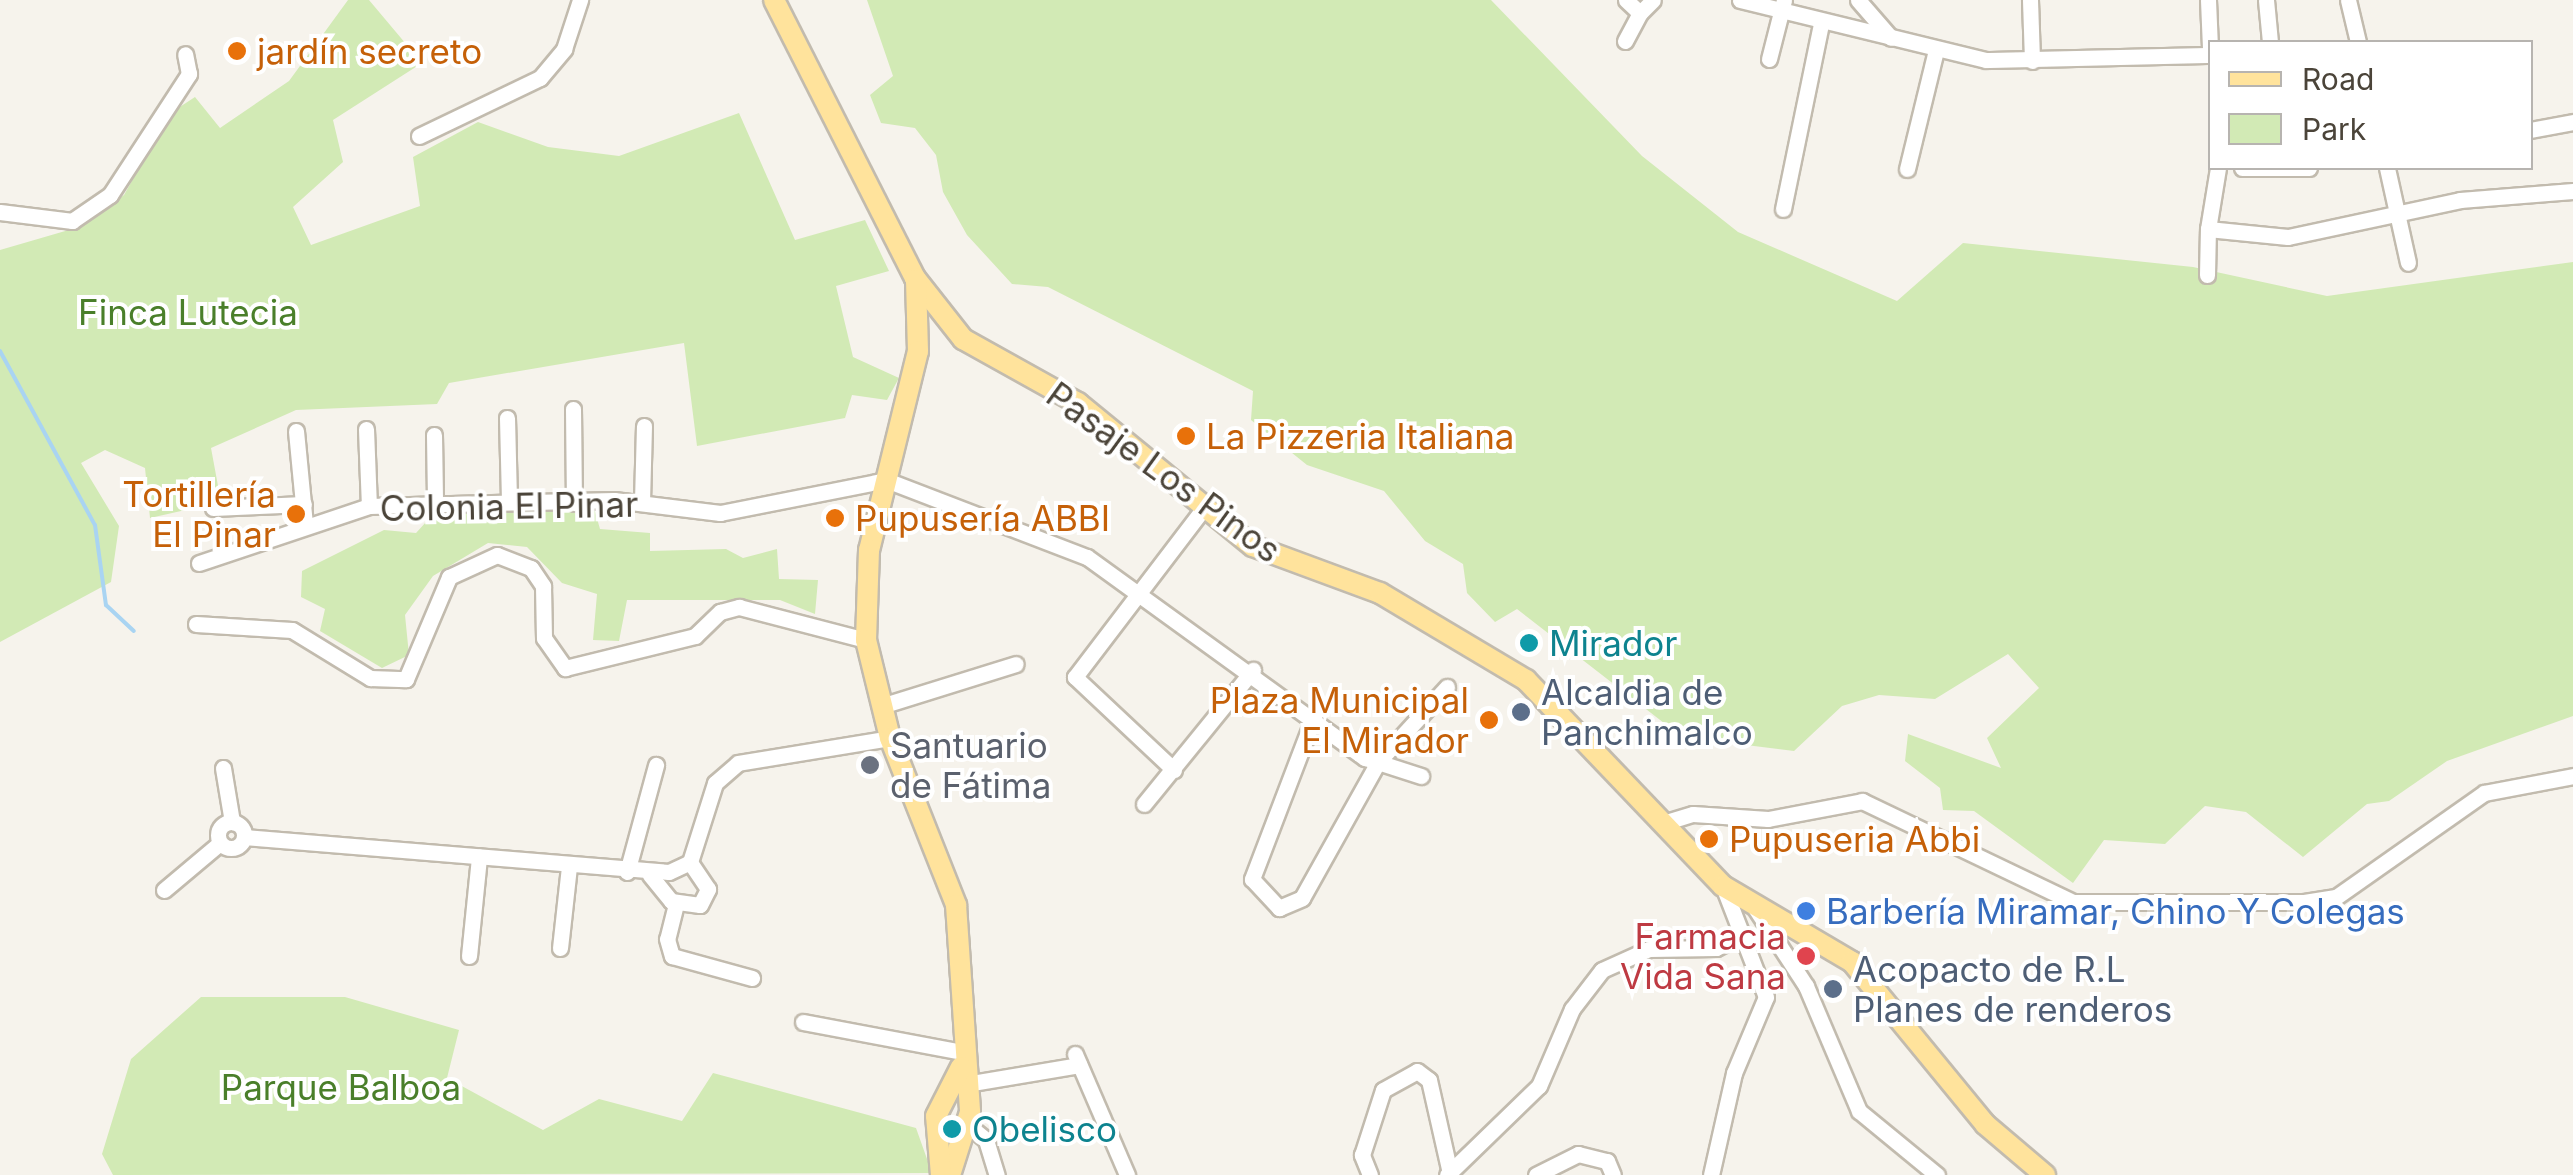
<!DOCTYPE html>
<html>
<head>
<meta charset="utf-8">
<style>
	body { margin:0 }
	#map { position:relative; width:2573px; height:1175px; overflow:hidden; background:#f6f3ec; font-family:Inter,sans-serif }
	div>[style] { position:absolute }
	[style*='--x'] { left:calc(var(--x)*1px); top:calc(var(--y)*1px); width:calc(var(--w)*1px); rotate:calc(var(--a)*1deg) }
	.green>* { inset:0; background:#d2eab5 }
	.stream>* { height:4px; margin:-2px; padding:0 2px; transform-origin:2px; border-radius:2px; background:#a9d4f2 }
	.roads { filter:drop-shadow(2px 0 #c2bbae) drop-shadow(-2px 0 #c2bbae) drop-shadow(0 2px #c2bbae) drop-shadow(0 -2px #c2bbae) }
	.minor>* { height:15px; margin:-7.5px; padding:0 7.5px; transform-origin:7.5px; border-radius:7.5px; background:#fff }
	.minor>.ring { margin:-7.5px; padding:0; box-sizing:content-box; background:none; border:15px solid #fff; border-radius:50% }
	.major>* { height:20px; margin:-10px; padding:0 10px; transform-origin:10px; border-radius:10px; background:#ffe39c }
	.dots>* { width:28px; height:28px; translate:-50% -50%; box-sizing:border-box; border:5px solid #fff; border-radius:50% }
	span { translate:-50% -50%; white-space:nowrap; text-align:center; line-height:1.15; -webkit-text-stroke:8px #fff; paint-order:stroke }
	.food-label { font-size:35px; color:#c56008 }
	.left { translate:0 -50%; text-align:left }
	.right { translate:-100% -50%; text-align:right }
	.park-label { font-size:35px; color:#4a7f2a }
	.street-label { font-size:35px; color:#4b4439 }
	.culture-label { font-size:35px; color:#0d838f }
	.service-label { font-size:35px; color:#4e5e75 }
	.worship-label { font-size:35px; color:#5b616d }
	.shop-label { font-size:35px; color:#366cbe }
	.health-label { font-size:35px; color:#be3a42 }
	.legend { position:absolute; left:2208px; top:40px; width:325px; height:130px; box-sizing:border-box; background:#fff; border:2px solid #b7b4b0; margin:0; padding:12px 18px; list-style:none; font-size:30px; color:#4b4439 }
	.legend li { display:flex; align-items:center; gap:20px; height:50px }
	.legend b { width:50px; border:2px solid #b7b4b0 }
</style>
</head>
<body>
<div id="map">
	<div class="green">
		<i style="clip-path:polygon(348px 0,369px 0,422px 63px,333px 120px,343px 162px,293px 207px,311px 245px,420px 206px,413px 157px,478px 122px,548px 147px,619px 156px,739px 113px,795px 240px,865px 220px,889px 271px,836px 286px,853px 357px,899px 378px,887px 400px,852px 395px,845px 418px,697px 446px,684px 343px,449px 383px,437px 404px,296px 410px,211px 448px,221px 502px,150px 518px,145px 468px,105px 450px,81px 463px,119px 526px,111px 582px,0 642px,0 250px,79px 227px,124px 195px,169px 114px,195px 97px,220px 128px,289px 81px)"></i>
		<i style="clip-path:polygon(867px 0,1491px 0,1642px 156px,1738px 232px,1897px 301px,1963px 243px,2193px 267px,2327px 296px,2573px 262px,2573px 716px,2447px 761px,2389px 801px,2367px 804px,2303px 857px,2246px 812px,2205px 806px,2165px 844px,2104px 840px,2073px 883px,1974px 811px,1943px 810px,1940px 788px,1905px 761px,1908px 734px,2001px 768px,1987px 738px,2039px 688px,2008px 654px,1935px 699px,1879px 695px,1842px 706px,1794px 751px,1682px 737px,1517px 609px,1495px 622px,1467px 593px,1463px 564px,1425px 541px,1384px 491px,1307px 465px,1251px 420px,1253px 391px,1048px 287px,1012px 284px,967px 235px,943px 192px,936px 155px,915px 128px,881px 123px,870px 95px,893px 76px)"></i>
		<i style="clip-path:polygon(594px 508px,600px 529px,650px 533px,650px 551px,726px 549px,743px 558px,777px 549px,779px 579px,818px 580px,815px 614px,780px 600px,627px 600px,619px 641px,593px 640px,597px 594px,562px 583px,527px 547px,488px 543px,433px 576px,405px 615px,409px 655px,382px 668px,320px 631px,325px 609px,301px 597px,302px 571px,384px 530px,416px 533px,437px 510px)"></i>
		<i style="clip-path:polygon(201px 997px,345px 997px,459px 1030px,447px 1078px,543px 1130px,599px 1099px,682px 1121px,713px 1073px,916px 1128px,932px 1173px,113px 1175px,102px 1154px,131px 1059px)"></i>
	</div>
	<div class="stream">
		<i style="--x:0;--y:351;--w:198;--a:61.4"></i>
		<i style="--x:95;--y:525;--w:81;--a:82.2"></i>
		<i style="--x:106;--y:605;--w:38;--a:43"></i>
	</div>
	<div class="roads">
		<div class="minor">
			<i style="--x:1626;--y:0;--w:19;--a:43"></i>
			<i style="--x:1640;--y:13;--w:18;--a:-45"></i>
			<i style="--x:1740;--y:0;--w:253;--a:13.7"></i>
			<i style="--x:1986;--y:60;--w:224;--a:-1.3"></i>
			<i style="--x:1858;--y:0;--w:50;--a:49"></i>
			<i style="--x:2030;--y:0;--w:61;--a:88.1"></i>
			<i style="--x:2208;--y:0;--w:48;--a:87.6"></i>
			<i style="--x:2266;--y:0;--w:42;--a:84.6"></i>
			<i style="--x:2348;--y:0;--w:43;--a:76.6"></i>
			<i style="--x:1625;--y:41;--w:32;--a:-62"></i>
			<i style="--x:1769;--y:59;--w:61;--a:-75.7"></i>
			<i style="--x:2530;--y:130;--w:44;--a:-10.5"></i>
			<i style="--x:419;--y:136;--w:134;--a:-25.6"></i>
			<i style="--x:540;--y:78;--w:38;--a:-50"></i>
			<i style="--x:564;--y:49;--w:52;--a:-71.9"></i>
			<i style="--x:2218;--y:168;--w:62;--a:99.3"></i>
			<i style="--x:2208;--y:229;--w:80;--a:5.7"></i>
			<i style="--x:2288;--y:237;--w:176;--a:-12.1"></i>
			<i style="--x:2460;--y:200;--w:113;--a:-4.6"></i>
			<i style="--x:2242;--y:168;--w:67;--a:0"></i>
			<i style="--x:2387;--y:168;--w:97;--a:77.5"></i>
			<i style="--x:1907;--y:169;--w:122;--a:-76.3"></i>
			<i style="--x:1783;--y:209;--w:189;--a:-78.4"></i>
			<i style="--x:0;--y:212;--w:73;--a:7.1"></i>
			<i style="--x:72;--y:221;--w:46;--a:-34.4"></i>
			<i style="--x:110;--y:195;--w:145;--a:-56.9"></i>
			<i style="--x:189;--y:74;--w:20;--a:-101"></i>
			<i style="--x:2207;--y:275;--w:46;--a:-88.8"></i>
			<i style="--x:573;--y:409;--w:94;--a:89.4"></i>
			<i style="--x:507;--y:418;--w:81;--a:88.6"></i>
			<i style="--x:366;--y:429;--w:77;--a:87.8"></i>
			<i style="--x:296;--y:431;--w:93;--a:84.5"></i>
			<i style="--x:434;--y:435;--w:64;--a:89.1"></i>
			<i style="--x:642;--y:502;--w:76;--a:-88.5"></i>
			<i style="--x:213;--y:508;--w:91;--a:-2.5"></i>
			<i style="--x:199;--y:563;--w:179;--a:-18.5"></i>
			<i style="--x:369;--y:506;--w:245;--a:-1.4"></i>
			<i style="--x:614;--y:500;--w:107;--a:7"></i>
			<i style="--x:720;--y:513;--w:169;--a:-11.2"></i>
			<i style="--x:886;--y:480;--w:215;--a:21"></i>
			<i style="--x:1087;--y:557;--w:343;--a:35.9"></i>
			<i style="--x:1365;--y:758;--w:59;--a:17.8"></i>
			<i style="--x:196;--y:624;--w:96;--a:3.6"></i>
			<i style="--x:292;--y:630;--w:92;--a:31.6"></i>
			<i style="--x:370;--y:678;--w:36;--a:2"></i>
			<i style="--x:406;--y:679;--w:111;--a:-67.1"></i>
			<i style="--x:449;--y:577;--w:53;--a:-24.6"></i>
			<i style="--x:497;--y:555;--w:36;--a:21"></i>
			<i style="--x:531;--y:568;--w:22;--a:56"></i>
			<i style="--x:543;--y:586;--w:52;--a:88.9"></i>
			<i style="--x:544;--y:638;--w:37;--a:55"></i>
			<i style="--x:565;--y:668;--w:134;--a:-13.8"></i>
			<i style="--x:695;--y:636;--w:35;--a:-44"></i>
			<i style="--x:720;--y:612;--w:20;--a:-15"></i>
			<i style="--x:739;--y:607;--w:131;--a:14.6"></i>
			<i style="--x:881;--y:706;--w:141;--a:-17.3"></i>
			<i style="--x:1315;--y:714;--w:177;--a:110.9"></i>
			<i style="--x:1252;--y:879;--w:40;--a:47"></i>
			<i style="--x:1279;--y:908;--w:25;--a:-23"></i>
			<i style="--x:1302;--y:898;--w:156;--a:-60.8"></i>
			<i style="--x:1378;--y:762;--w:102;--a:-47.4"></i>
			<i style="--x:223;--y:768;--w:55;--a:80.5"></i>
			<i style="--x:1174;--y:770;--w:136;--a:-136.8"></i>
			<i style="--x:1075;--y:677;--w:210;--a:-52.7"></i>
			<i style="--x:1144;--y:804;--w:173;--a:-50.9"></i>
			<i class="ring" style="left:218px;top:822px;width:11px;height:11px"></i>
			<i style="--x:1663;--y:823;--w:31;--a:-17"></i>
			<i style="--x:1693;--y:814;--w:75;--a:3.8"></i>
			<i style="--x:1768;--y:819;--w:96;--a:-10.8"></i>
			<i style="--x:1862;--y:801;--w:234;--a:25.6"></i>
			<i style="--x:2073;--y:902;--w:231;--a:0"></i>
			<i style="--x:2304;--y:902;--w:32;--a:-9"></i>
			<i style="--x:2336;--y:897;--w:181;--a:-35.1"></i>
			<i style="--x:2484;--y:793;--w:91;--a:-10.8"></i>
			<i style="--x:244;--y:837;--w:426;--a:4.7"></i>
			<i style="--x:669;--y:872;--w:23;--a:-25"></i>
			<i style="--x:690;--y:862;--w:83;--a:-72.4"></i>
			<i style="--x:715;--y:783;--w:30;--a:-41"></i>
			<i style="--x:738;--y:763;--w:154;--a:-9.3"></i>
			<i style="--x:627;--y:872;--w:111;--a:-74.8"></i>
			<i style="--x:650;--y:875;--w:33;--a:51"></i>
			<i style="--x:671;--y:901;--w:29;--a:8"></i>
			<i style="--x:700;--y:905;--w:18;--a:-63"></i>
			<i style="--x:708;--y:889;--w:32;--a:-124"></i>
			<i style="--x:164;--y:890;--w:73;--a:-40"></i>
			<i style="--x:676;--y:904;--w:36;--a:104"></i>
			<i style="--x:667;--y:939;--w:18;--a:74"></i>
			<i style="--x:672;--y:956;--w:83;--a:15.4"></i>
			<i style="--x:1755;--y:908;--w:93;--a:56.8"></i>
			<i style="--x:1806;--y:986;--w:136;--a:67"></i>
			<i style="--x:1859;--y:1111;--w:101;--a:39.4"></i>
			<i style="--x:560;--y:948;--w:82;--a:-83.7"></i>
			<i style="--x:469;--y:956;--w:100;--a:-84.2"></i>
			<i style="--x:803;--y:1022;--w:162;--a:10.7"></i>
			<i style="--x:1075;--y:1054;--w:132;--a:66.7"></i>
			<i style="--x:966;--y:1084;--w:115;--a:-9.5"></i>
			<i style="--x:969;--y:1126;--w:22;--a:39"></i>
			<i style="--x:986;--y:1140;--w:37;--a:73"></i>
			<i style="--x:1370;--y:1175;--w:22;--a:-112"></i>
			<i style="--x:1362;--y:1155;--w:68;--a:-72.1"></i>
			<i style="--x:1383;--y:1090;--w:39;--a:-29"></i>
			<i style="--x:1417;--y:1071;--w:15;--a:37"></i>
			<i style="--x:1429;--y:1080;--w:95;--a:77.3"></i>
			<i style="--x:1447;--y:1175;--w:128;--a:-44.1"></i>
			<i style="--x:1539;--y:1086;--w:84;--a:-66.8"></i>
			<i style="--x:1572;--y:1009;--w:49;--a:-52.4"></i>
			<i style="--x:1602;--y:970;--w:51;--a:-24.1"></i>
			<i style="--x:1649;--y:949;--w:67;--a:-0.9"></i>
			<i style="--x:1716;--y:948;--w:28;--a:-27"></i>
			<i style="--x:1536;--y:1175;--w:47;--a:-26.6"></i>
			<i style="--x:1578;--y:1154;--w:30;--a:14"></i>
			<i style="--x:1607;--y:1161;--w:15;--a:67"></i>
			<i style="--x:1711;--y:1175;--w:105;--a:-77.3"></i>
			<i style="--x:1734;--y:1073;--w:82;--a:-67.2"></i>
			<i style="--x:1766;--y:997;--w:119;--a:-111.2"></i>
		</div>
		<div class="major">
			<i style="--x:774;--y:0;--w:312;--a:63.1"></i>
			<i style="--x:915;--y:278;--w:78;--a:51.8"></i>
			<i style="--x:963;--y:339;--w:132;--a:29.1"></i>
			<i style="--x:1078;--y:403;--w:226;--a:39.3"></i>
			<i style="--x:1253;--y:546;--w:135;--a:20.3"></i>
			<i style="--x:1380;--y:593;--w:170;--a:30.8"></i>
			<i style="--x:1526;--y:680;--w:285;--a:46.3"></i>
			<i style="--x:1723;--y:886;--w:150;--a:30.5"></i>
			<i style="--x:1852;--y:962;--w:210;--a:50.6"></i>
			<i style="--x:1985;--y:1124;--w:79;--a:40.4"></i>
			<i style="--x:916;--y:280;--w:71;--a:88.4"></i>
			<i style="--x:918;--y:351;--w:205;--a:103.8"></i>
			<i style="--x:869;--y:550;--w:90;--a:91.9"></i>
			<i style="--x:866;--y:640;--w:101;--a:76.2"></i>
			<i style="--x:890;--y:738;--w:180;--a:68.4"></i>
			<i style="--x:956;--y:905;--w:207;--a:86.1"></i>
			<i style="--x:970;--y:1112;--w:66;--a:107.6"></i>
			<i style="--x:941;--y:1175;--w:59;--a:-94.8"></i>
			<i style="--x:936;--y:1116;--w:55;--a:-63"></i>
		</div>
	</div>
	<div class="dots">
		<i style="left:237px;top:51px;background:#e8710a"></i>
		<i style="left:1186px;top:436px;background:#e8710a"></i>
		<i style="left:296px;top:514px;background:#e8710a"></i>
		<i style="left:835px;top:518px;background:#e8710a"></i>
		<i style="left:1529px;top:643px;background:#0f9aa8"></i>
		<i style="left:1521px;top:712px;background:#5c6f8a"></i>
		<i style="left:1489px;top:720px;background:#e8710a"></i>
		<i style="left:870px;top:765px;background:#6b7280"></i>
		<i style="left:1709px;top:839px;background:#e8710a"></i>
		<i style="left:1806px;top:911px;background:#3f7fe0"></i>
		<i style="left:1806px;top:956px;background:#e0444e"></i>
		<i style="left:1833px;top:989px;background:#5c6f8a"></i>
		<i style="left:952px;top:1129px;background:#0f9aa8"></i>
	</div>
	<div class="food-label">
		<span class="left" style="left:257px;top:51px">jardín secreto</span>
		<span class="left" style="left:1206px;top:436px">La Pizzeria Italiana</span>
		<span class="right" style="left:276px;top:514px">Tortillería<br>El Pinar</span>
		<span class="left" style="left:855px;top:518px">Pupusería ABBI</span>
		<span class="right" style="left:1469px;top:720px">Plaza Municipal<br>El Mirador</span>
		<span class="left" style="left:1729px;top:839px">Pupuseria Abbi</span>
	</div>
	<div class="park-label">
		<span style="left:188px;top:312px">Finca Lutecia</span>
		<span style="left:341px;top:1087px">Parque Balboa</span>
	</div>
	<div class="street-label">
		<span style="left:1164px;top:472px;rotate:36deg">Pasaje Los Pinos</span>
		<span style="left:509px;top:506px;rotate:-1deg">Colonia El Pinar</span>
	</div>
	<div class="culture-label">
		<span class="left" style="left:1549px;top:643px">Mirador</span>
		<span class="left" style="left:972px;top:1129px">Obelisco</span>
	</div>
	<div class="service-label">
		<span class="left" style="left:1541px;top:712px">Alcaldia de<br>Panchimalco</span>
		<span class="left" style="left:1853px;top:989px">Acopacto de R.L<br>Planes de renderos</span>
	</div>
	<div class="worship-label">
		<span class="left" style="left:890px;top:765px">Santuario<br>de Fátima</span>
	</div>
	<div class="shop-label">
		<span class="left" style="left:1826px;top:911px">Barbería Miramar, Chino Y Colegas</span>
	</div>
	<div class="health-label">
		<span class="right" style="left:1786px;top:956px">Farmacia<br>Vida Sana</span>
	</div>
	<ul class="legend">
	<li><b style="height:12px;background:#ffe39c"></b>Road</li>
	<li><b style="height:28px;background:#d2eab5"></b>Park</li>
	</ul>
</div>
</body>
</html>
